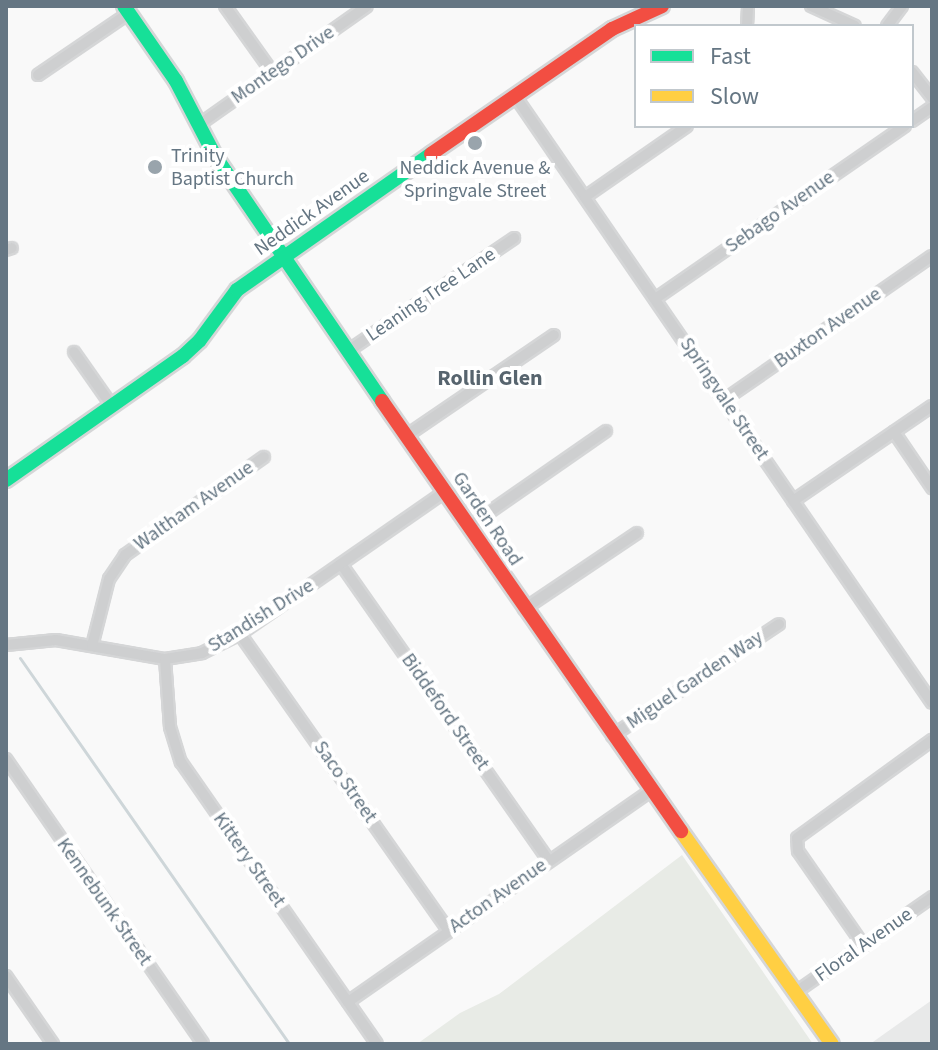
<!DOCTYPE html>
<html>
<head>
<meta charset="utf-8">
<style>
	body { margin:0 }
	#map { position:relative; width:938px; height:1050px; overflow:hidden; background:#f9f9f9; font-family:"Source Sans 3",sans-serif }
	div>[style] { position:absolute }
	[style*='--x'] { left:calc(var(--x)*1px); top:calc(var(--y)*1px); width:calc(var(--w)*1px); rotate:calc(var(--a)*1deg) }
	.built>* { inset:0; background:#e8e9e9 }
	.green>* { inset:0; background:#e8ebe6 }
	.stream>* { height:3px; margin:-1.5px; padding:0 1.5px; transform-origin:1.5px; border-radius:1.5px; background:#ced6d9 }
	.roads { filter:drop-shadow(2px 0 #d5d6d7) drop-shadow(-2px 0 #d5d6d7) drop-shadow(0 2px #d5d6d7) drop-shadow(0 -2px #d5d6d7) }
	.street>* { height:10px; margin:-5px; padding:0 5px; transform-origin:5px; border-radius:5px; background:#cecfd0 }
	.fast>* { height:14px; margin:-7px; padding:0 7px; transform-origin:7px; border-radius:7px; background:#16e098 }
	.slow>* { height:14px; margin:-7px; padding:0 7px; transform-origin:7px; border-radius:7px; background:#ffcf43 }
	.jam>* { height:14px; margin:-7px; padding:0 7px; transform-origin:7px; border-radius:7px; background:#f24e42 }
	.dots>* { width:22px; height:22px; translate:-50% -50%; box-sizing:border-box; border:4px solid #fff; border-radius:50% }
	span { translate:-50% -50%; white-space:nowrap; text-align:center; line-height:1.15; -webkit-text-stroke:8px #fff; paint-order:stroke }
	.street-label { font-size:20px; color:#657683 }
	.poi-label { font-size:20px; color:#657683 }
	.left { translate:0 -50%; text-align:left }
	.neighbourhood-label { font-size:22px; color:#57646e; font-weight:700 }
	.frame { position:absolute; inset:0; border:8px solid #657683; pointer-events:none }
	.legend { position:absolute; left:634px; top:24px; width:280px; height:104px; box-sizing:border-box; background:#fff; border:2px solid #c1c8cd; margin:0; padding:10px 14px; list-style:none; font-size:24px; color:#657683 }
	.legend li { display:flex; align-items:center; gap:16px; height:40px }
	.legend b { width:40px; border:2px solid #c1c8cd }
</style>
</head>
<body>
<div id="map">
	<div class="built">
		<i style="clip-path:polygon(932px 1000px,932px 1044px,870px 1044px)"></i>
	</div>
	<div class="green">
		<i style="clip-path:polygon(682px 855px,813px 1044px,417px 1044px,460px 1013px,499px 994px)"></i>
	</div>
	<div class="stream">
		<i style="--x:20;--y:658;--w:470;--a:55.1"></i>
	</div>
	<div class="roads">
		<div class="street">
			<i style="--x:225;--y:6;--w:81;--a:54.5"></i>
			<i style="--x:811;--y:6;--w:48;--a:24.4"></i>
			<i style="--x:747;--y:26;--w:20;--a:-87"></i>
			<i style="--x:887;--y:26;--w:25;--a:-53"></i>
			<i style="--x:912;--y:72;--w:33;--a:52"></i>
			<i style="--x:38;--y:75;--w:110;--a:-34.3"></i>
			<i style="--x:515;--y:96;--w:736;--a:55.51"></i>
			<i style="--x:912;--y:121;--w:24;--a:-35"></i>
			<i style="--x:200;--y:124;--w:204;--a:-35.2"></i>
			<i style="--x:585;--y:197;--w:124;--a:-34.8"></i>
			<i style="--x:6;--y:250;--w:6;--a:-18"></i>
			<i style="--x:655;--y:299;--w:304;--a:-34.7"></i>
			<i style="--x:348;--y:351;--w:201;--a:-34.2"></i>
			<i style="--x:74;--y:352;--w:66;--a:54.9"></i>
			<i style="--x:724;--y:400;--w:253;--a:-34.7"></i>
			<i style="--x:894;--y:432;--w:68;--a:55.8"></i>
			<i style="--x:406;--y:436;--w:179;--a:-34.3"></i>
			<i style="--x:793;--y:501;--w:168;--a:-34.4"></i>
			<i style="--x:468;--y:527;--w:168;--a:-34.8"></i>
			<i style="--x:341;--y:564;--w:361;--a:55"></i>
			<i style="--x:524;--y:609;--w:136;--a:-33.9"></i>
			<i style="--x:240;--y:634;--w:363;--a:54.9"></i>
			<i style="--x:6;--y:645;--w:50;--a:-5.7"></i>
			<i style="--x:56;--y:640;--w:111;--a:9.9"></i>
			<i style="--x:165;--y:659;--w:37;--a:-9"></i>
			<i style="--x:202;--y:653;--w:42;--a:-26.6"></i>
			<i style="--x:240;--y:634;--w:249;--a:-34.8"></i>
			<i style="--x:92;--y:646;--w:69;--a:-75.8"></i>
			<i style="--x:109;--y:579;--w:29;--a:-56"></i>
			<i style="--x:125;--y:555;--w:170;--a:-35.2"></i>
			<i style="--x:165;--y:659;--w:68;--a:85.8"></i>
			<i style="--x:170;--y:727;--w:37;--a:73"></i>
			<i style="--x:181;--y:762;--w:343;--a:55.2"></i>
			<i style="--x:612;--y:736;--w:201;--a:-33.8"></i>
			<i style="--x:6;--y:759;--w:346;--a:55.3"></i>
			<i style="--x:864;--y:946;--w:116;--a:-124.8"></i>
			<i style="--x:798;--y:851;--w:13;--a:-94"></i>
			<i style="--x:797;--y:838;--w:167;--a:-36"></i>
			<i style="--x:6;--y:976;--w:83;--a:55.3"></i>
			<i style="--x:796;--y:992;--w:166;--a:-34.9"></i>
			<i style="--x:348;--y:1002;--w:368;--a:-34.9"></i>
		</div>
		<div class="fast">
			<i style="--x:124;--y:6;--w:91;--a:55.3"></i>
			<i style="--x:176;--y:81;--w:85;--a:62.5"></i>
			<i style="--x:215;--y:156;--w:297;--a:55.7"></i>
			<i style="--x:6;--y:480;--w:216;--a:-35"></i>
			<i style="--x:183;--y:356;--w:23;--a:-43"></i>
			<i style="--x:200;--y:340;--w:62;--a:-53.5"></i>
			<i style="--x:237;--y:290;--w:237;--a:-35"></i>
		</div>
		<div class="slow">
			<i style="--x:681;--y:831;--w:261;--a:54.7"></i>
		</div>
		<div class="jam">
			<i style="--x:431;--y:154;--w:220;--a:-34.6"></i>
			<i style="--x:612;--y:29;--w:55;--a:-24.7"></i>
			<i style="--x:382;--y:401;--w:524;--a:55.19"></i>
		</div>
	</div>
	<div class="dots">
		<i style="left:475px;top:143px;background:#99a4ac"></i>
		<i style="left:155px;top:167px;background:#99a4ac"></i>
	</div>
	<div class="street-label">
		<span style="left:283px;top:65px;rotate:-35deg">Montego Drive</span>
		<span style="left:780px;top:212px;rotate:-35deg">Sebago Avenue</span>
		<span style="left:312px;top:213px;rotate:-35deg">Neddick Avenue</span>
		<span style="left:431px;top:295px;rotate:-34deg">Leaning Tree Lane</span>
		<span style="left:828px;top:328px;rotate:-35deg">Buxton Avenue</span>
		<span style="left:724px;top:399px;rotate:56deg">Springvale Street</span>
		<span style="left:194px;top:506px;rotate:-35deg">Waltham Avenue</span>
		<span style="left:487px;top:519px;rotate:56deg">Garden Road</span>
		<span style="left:261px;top:616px;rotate:-32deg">Standish Drive</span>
		<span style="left:695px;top:680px;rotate:-34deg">Miguel Garden Way</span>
		<span style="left:445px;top:712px;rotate:55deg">Biddeford Street</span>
		<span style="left:345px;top:782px;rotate:55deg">Saco Street</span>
		<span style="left:249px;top:860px;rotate:55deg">Kittery Street</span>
		<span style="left:498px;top:896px;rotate:-35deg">Acton Avenue</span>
		<span style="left:104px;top:902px;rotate:55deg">Kennebunk Street</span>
		<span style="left:864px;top:945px;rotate:-35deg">Floral Avenue</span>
	</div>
	<div class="poi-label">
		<span class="left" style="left:171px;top:168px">Trinity<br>Baptist Church</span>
		<span style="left:475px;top:180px">Neddick Avenue &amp;<br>Springvale Street</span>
	</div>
	<div class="neighbourhood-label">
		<span style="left:490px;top:379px">Rollin Glen</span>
	</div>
	<div class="frame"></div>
	<ul class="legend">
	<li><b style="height:10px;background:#16e098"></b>Fast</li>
	<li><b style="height:10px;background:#ffcf43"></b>Slow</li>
	</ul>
</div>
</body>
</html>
